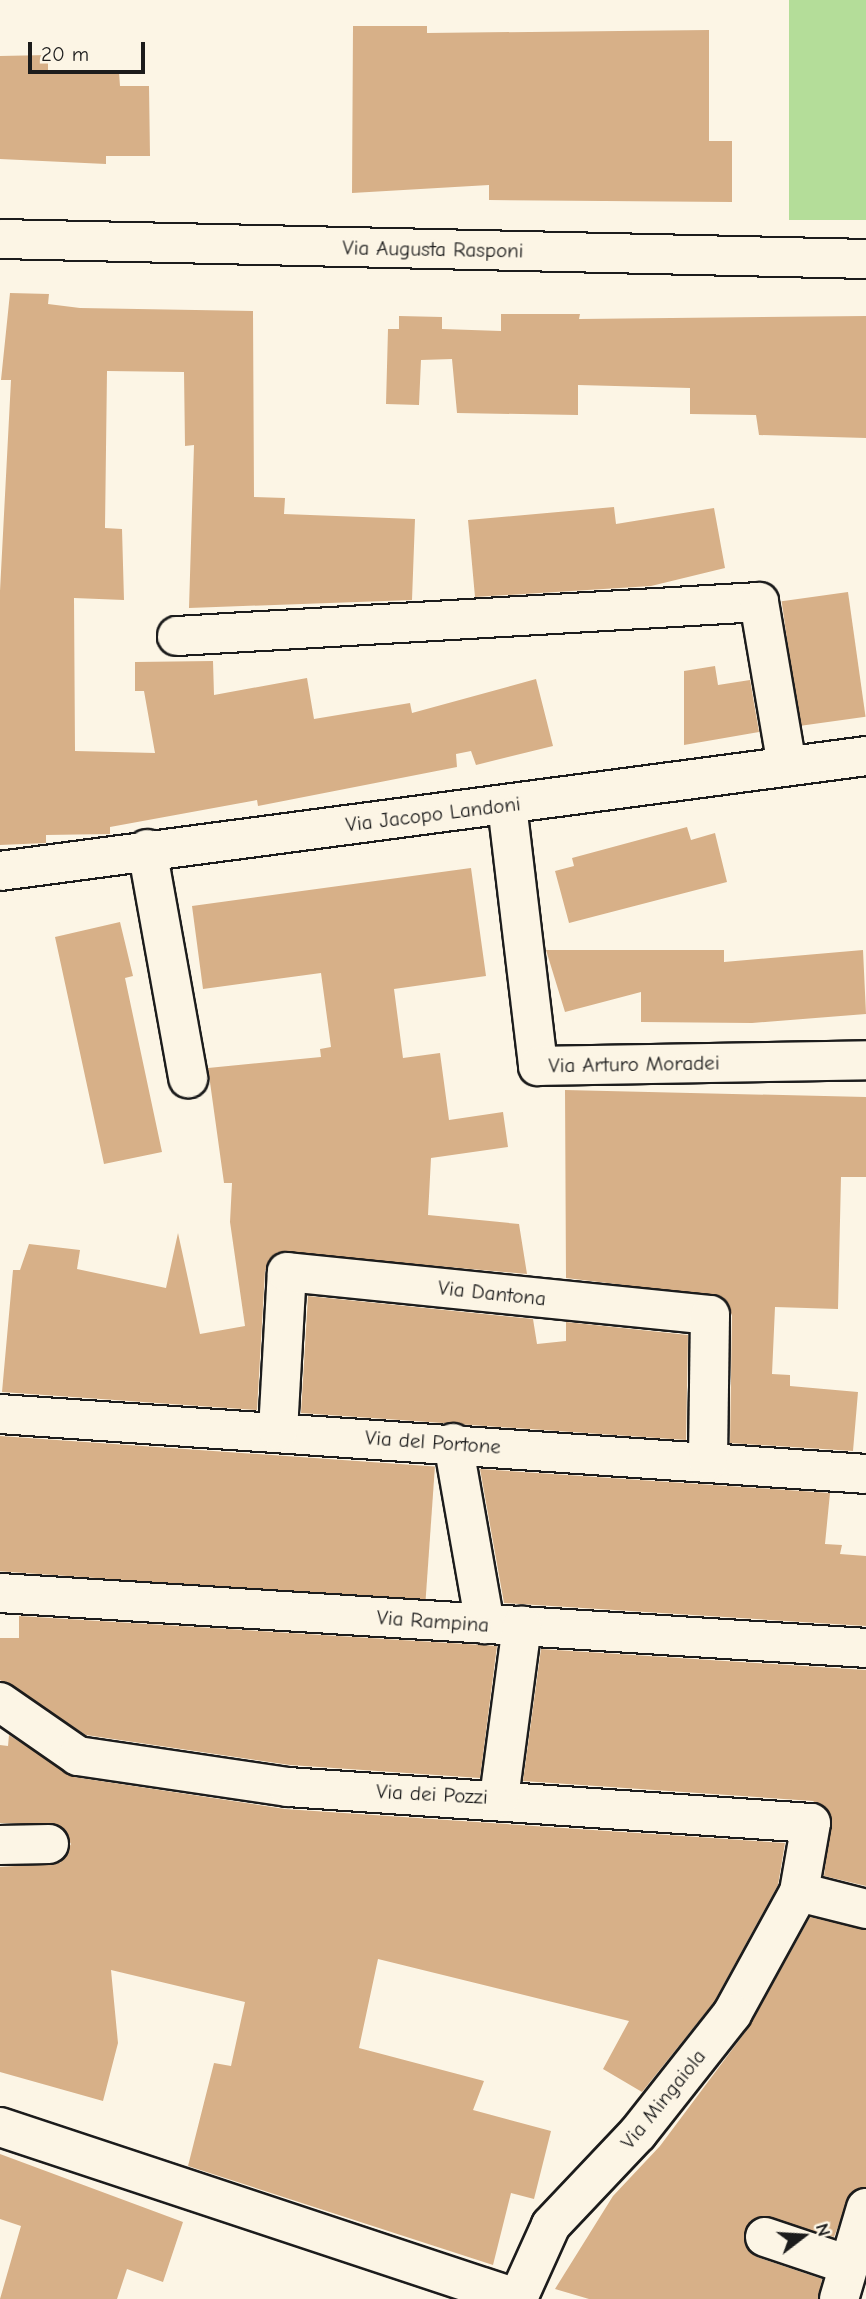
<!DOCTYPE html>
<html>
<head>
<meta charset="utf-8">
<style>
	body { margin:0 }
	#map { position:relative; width:866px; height:2299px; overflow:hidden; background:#fcf5e5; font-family:"Comic Neue",sans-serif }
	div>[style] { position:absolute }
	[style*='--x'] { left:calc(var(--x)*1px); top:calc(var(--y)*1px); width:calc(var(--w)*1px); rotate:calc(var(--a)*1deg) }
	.green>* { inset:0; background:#b4dd99; transform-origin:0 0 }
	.building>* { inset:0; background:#d7b088; transform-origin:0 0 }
	.roads { filter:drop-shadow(2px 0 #1c1c1c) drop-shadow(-2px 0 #1c1c1c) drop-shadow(0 2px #1c1c1c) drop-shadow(0 -2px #1c1c1c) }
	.minor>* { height:38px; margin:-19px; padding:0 19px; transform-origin:19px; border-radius:19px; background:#fcf5e5 }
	span { translate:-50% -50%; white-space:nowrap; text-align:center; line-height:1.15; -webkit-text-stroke:5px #fcf5e5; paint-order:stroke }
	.street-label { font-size:21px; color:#1c1c1c }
	.north { position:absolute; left:768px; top:2201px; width:70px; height:70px; -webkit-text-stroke:5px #fcf5e5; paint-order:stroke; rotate:73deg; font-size:19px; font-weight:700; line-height:28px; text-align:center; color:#1c1c1c }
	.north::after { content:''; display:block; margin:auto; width:24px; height:32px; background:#1c1c1c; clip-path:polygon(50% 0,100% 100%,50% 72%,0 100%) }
	.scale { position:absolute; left:28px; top:42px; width:117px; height:32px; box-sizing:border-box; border:4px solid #1c1c1c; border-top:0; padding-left:9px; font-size:21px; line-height:24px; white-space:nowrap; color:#1c1c1c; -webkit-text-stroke:5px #fcf5e5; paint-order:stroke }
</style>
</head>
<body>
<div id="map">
	<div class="green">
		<i style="left:789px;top:0;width:77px;height:220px"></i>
	</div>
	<div class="building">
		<i style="clip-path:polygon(353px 26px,427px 26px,427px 33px,709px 30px,709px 141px,732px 141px,732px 202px,489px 200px,489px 185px,352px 193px)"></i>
		<i style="clip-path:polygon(48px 55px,48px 70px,119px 72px,120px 86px,149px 86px,150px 156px,106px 156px,106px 164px,0 159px,0 56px)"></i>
		<i style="clip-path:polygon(10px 293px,49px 294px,48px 304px,80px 308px,253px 311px,254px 497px,285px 498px,284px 514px,415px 519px,412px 600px,189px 608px,194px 445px,185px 446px,184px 372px,107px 371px,105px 528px,122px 529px,124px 600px,74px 598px,75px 751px,155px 753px,144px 691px,135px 691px,135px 662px,213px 661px,214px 695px,307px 678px,314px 719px,410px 703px,412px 713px,536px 679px,553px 746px,476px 765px,471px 751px,456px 754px,457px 767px,258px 806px,257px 800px,110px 827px,110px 834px,46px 835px,46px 843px,0 845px,0 591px,11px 380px,1px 380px)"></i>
		<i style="clip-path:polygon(501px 314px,580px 314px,579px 319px,866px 316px,866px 438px,759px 435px,756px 415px,690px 414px,690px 388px,578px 385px,578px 415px,457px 413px,452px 359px,421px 360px,419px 405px,386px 404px,388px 329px,399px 329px,399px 316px,442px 317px,442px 329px,501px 331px)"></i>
		<i style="clip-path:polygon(614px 507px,616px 524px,714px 508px,725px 568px,651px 586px,475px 597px,468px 520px)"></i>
		<i style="left:848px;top:592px;width:126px;height:67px;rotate:82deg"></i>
		<i style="clip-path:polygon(715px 666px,718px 685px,750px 680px,759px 732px,684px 745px,684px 671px)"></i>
		<i style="clip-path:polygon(687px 827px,691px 840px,715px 833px,727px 882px,569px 923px,555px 871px,574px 866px,572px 858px)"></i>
		<i style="clip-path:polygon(471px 868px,486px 976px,394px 989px,403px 1058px,440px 1053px,449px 1120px,503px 1112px,508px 1147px,431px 1158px,428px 1215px,519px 1224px,527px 1274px,278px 1252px,265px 1271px,257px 1410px,2px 1392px,13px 1270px,20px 1270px,29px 1244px,80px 1250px,77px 1269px,166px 1288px,178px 1233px,200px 1334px,245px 1326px,230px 1222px,232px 1183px,224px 1183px,208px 1068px,321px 1057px,320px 1049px,331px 1047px,321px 973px,203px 989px,192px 906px)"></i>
		<i style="clip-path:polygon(120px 922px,133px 976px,125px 978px,162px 1152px,104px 1164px,55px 937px)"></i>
		<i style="clip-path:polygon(546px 950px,724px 950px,724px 962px,863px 950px,866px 1014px,752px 1023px,641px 1022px,641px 992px,565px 1012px)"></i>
		<i style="clip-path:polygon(565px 1090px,866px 1097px,866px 1177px,841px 1177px,838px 1309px,775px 1307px,772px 1374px,790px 1375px,790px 1386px,858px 1392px,853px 1451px,730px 1443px,732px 1315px,722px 1297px,566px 1278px)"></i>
		<i style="clip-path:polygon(308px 1296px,533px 1319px,537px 1344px,566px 1341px,566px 1322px,688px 1335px,686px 1440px,301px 1413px)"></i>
		<i style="left:0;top:1436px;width:436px;height:135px;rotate:4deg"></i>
		<i style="clip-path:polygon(480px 1469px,830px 1493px,825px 1544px,842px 1545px,840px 1554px,866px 1556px,866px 1626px,504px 1603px)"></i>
		<i style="clip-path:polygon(19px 1616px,497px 1646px,480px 1778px,290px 1765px,86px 1735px,0 1680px,0 1638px,19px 1638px)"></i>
		<i style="clip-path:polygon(541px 1649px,866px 1670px,866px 1886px,824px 1876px,831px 1815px,813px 1801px,523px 1781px)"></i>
		<i style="clip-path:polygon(9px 1735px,74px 1777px,285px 1809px,785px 1843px,778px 1885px,714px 2002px,642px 2092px,603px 2069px,629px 2021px,378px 1959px,359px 2048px,484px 2081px,473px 2110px,551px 2131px,534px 2199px,511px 2193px,493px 2265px,188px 2166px,214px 2063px,231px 2066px,245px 2002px,111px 1970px,118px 2043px,103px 2101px,0 2072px,0 1867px,60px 1863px,71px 1844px,59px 1825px,0 1823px,0 1745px,8px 1746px)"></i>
		<i style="clip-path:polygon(810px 1917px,866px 1930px,866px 2187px,851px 2193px,834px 2237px,761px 2216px,750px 2221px,744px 2241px,757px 2257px,822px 2279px,818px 2299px,589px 2299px,555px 2289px,613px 2196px,660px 2146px,749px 2027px)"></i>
		<i style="clip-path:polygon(0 2154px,183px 2222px,163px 2282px,127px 2269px,117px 2299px,0 2299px,21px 2226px,0 2219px)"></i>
	</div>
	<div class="roads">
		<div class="minor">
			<i style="--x:0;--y:239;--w:866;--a:1.32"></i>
			<i style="--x:177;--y:636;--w:583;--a:-3.34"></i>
			<i style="--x:759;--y:602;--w:165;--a:80.3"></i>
			<i style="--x:507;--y:805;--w:263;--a:83.2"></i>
			<i style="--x:538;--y:1066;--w:328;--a:-1"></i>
			<i style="--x:147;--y:849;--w:233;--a:79.8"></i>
			<i style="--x:0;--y:871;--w:874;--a:-7.56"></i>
			<i style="--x:0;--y:1414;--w:868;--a:3.96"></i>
			<i style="--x:278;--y:1431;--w:159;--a:-86.8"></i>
			<i style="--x:287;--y:1272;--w:425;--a:5.8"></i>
			<i style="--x:710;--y:1315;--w:146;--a:90.8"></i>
			<i style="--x:453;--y:1443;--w:184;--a:80"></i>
			<i style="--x:0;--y:1593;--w:868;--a:3.63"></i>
			<i style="--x:0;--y:1702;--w:95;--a:34.7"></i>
			<i style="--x:78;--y:1756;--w:212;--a:8.4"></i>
			<i style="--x:288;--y:1787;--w:524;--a:3.94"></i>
			<i style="--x:811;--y:1823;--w:70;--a:99.9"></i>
			<i style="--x:799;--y:1892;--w:139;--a:118.8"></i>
			<i style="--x:732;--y:2014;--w:152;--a:128.3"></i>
			<i style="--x:638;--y:2133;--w:127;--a:133.4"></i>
			<i style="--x:551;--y:2225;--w:80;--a:114.3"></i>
			<i style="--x:499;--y:1798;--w:174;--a:-82.4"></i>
			<i style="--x:0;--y:1845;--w:49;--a:-1.2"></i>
			<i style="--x:799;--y:1892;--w:69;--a:14.2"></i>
			<i style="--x:0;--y:2127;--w:547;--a:18.34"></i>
			<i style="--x:765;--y:2237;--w:88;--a:18.6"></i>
			<i style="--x:839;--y:2299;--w:95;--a:-73.5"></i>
		</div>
	</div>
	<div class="street-label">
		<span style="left:433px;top:249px;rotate:1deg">Via Augusta Rasponi</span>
		<span style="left:433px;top:814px;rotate:-7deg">Via Jacopo Landoni</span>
		<span style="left:634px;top:1064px;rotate:-1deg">Via Arturo Moradei</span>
		<span style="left:492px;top:1293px;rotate:6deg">Via Dantona</span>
		<span style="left:433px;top:1442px;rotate:4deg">Via del Portone</span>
		<span style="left:433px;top:1621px;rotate:4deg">Via Rampina</span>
		<span style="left:432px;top:1794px;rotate:3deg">Via dei Pozzi</span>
		<span style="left:663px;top:2099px;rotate:-51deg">Via Mingaiola</span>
	</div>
	<div class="north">N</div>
	<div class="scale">20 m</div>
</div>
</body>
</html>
